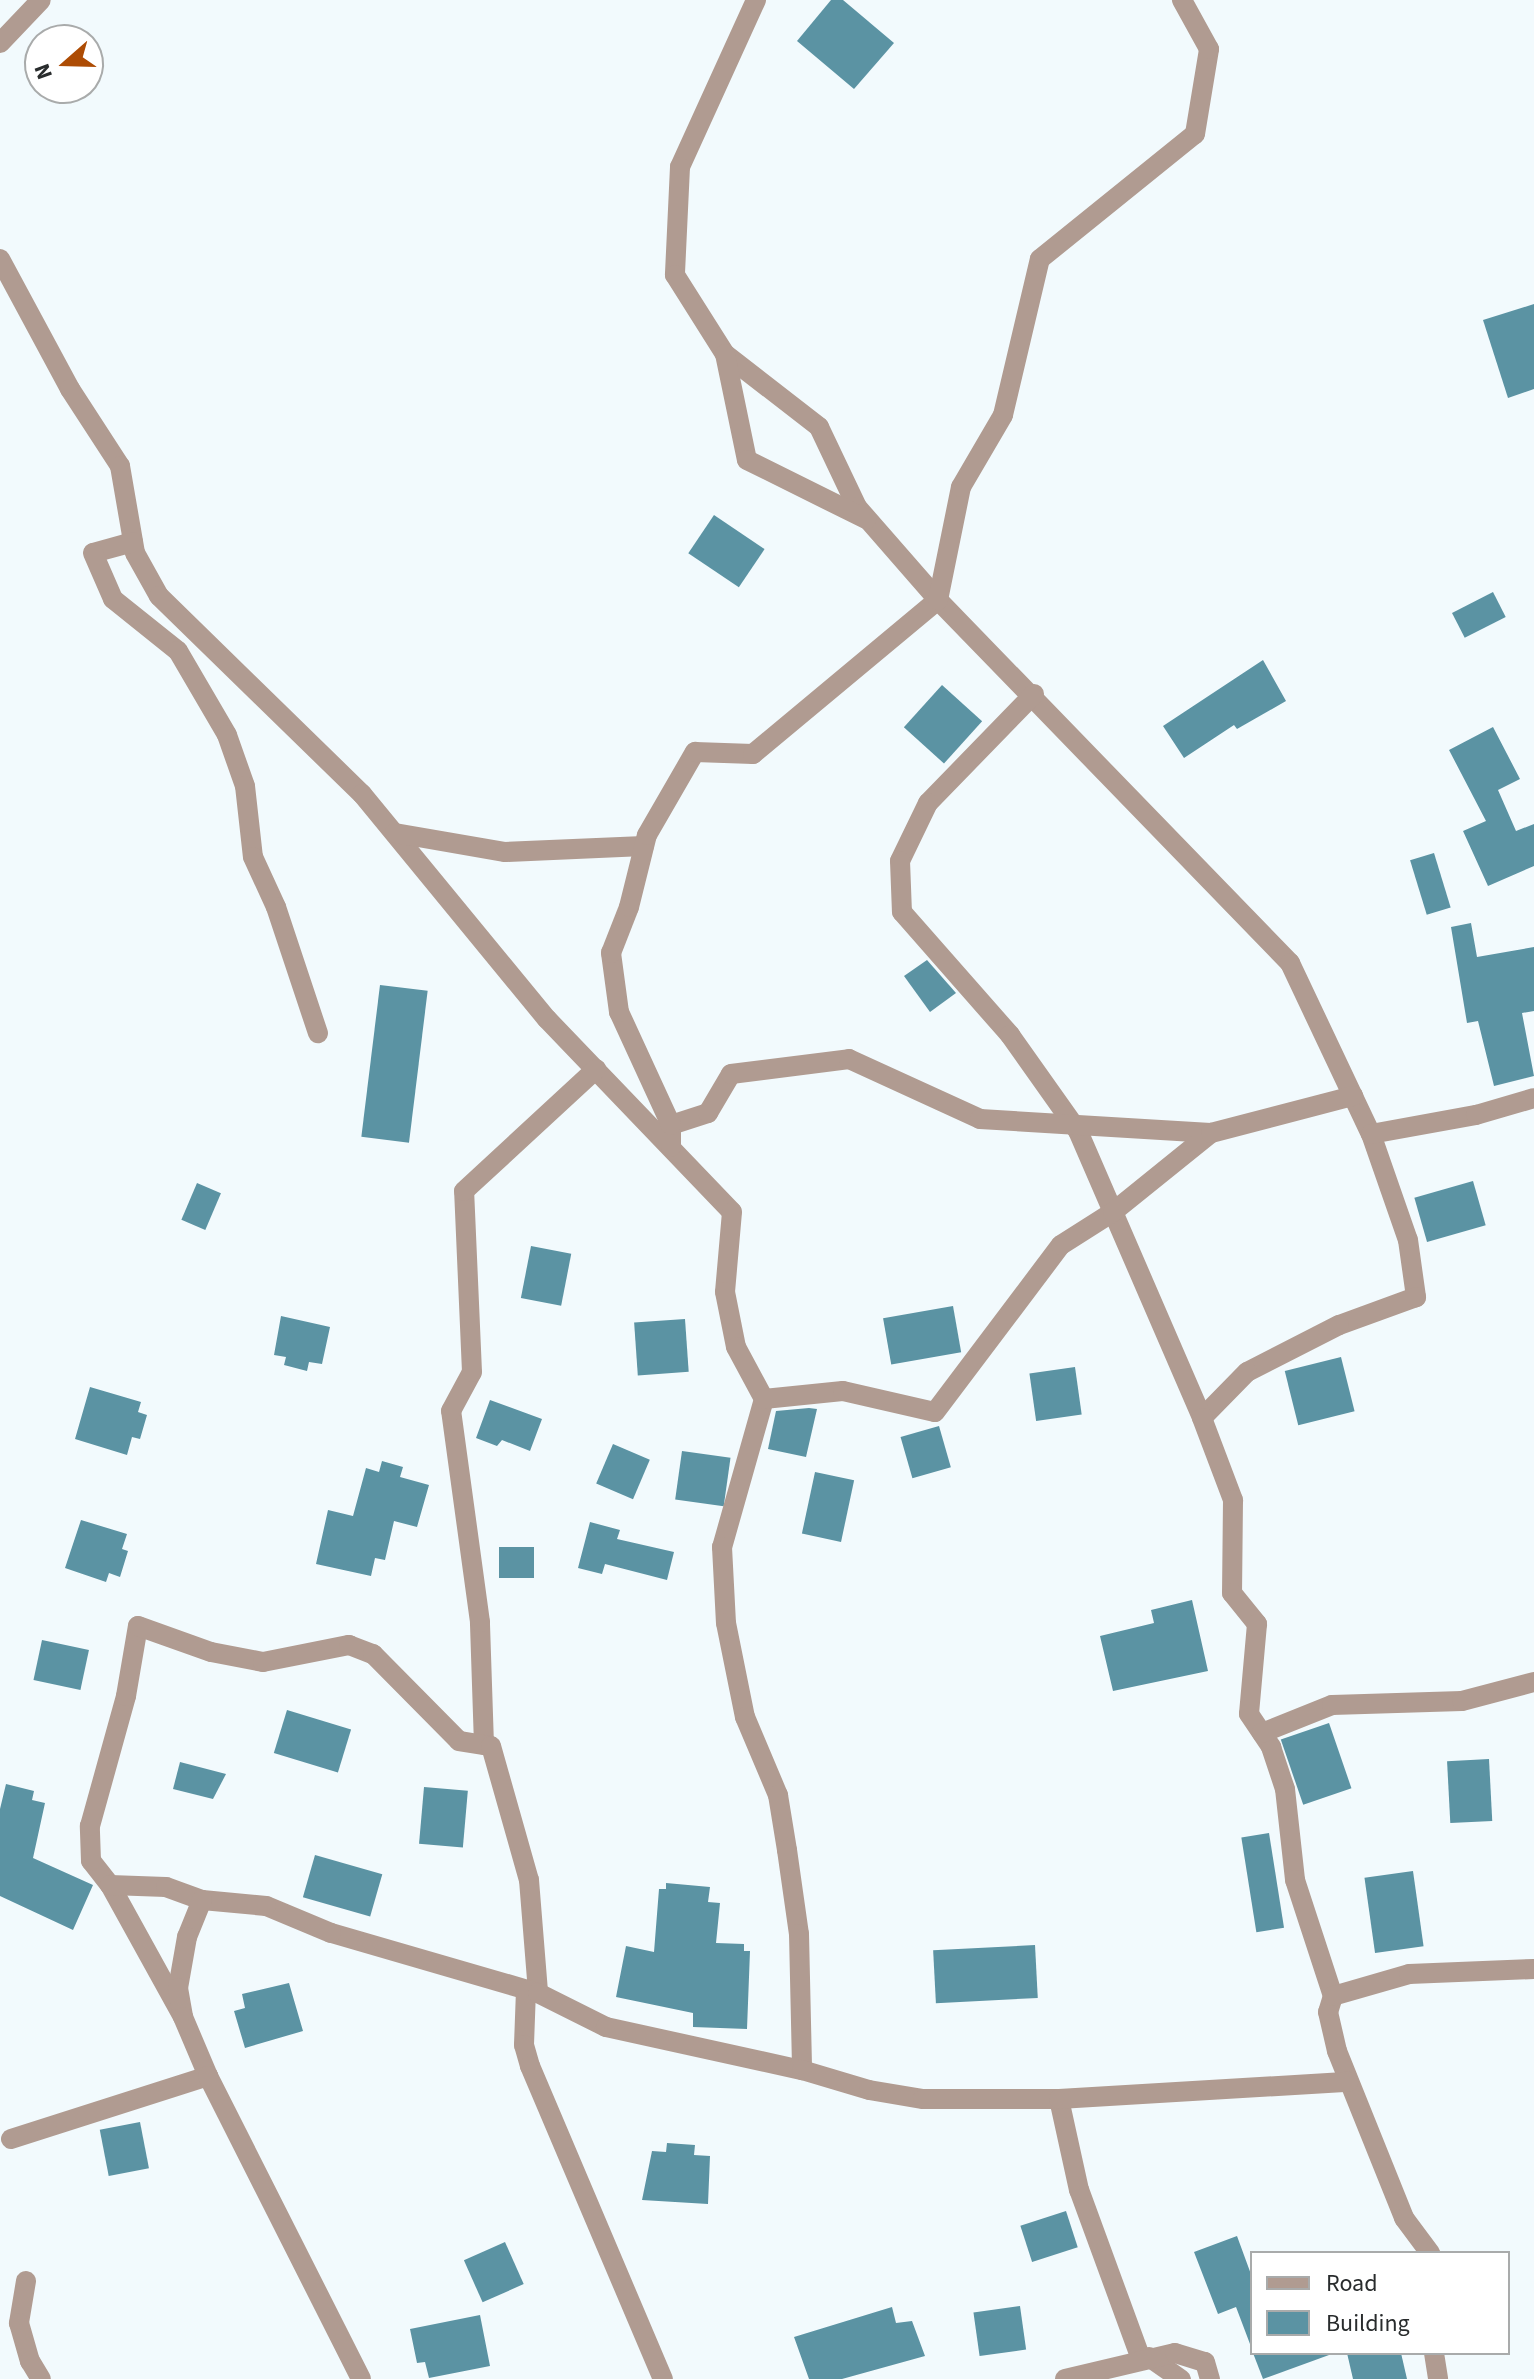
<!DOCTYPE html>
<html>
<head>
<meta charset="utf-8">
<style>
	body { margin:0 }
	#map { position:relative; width:1534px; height:2379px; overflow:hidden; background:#f2fafd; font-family:"Source Sans 3",sans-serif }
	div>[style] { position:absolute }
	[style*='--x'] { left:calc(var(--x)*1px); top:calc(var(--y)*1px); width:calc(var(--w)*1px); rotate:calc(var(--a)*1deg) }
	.building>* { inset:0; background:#5b93a3; transform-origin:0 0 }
	.minor>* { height:20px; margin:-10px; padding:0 10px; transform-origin:10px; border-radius:10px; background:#b09b91 }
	span { translate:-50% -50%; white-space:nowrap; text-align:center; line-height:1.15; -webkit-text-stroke:6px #fff; paint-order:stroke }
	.legend { position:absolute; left:1250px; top:2251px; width:260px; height:104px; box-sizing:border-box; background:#fff; border:2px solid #a9abab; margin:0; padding:10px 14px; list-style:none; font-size:24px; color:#292c2d }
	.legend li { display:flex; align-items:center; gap:16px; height:40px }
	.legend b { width:40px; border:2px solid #a9abab }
	.north { position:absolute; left:24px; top:24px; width:80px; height:80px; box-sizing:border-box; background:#fff; border:2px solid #a9abab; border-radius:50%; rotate:250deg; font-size:22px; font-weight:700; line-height:32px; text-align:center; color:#292c2d }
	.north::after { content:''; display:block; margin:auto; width:28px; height:36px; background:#ad4c04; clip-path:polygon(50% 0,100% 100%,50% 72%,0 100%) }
</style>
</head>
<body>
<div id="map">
	<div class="building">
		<i style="clip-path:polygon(831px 0,843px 0,894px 43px,854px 89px,797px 41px)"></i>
		<i style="clip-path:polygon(1534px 304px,1534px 389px,1508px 398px,1483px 320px)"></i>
		<i style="left:714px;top:515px;width:61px;height:46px;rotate:34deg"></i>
		<i style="left:1493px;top:592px;width:28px;height:46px;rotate:63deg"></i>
		<i style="clip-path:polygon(1263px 660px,1286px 701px,1237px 729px,1234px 725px,1184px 758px,1163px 726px)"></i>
		<i style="left:942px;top:685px;width:54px;height:57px;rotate:42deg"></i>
		<i style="clip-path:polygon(1493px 727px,1520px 779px,1498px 790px,1516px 831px,1534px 824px,1534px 866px,1488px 886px,1463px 831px,1486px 821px,1449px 750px)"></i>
		<i style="left:1434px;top:853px;width:57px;height:25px;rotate:73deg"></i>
		<i style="clip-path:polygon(1471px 923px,1477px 957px,1534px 947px,1534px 1011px,1522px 1013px,1534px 1076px,1494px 1086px,1478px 1021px,1467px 1023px,1451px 927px)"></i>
		<i style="clip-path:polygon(927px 960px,956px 993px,930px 1012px,904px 976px)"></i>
		<i style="left:380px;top:985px;width:48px;height:153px;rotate:7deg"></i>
		<i style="left:1473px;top:1181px;width:46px;height:61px;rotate:74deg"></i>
		<i style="left:197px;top:1183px;width:26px;height:40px;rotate:23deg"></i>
		<i style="left:531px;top:1246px;width:41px;height:53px;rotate:11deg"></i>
		<i style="left:953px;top:1306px;width:47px;height:71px;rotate:80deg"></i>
		<i style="clip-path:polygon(281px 1316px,330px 1327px,322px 1364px,309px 1362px,307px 1371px,284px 1365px,286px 1357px,274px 1355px)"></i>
		<i style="left:685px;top:1319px;width:53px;height:51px;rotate:86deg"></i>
		<i style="left:1341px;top:1357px;width:56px;height:58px;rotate:76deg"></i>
		<i style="left:1075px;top:1367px;width:48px;height:46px;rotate:82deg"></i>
		<i style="clip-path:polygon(90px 1387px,141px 1402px,138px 1412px,147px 1415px,140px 1439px,132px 1437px,127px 1455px,75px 1439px)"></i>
		<i style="clip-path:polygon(490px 1400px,542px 1419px,530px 1451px,502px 1440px,497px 1446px,476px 1438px)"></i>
		<i style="clip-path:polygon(809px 1408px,817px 1409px,806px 1457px,768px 1449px,776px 1411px)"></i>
		<i style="left:939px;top:1426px;width:43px;height:40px;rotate:74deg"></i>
		<i style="left:613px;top:1444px;width:40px;height:43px;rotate:23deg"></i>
		<i style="left:682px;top:1451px;width:49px;height:49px;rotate:8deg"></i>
		<i style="clip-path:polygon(382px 1461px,403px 1467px,400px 1477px,429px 1485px,417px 1527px,394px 1521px,385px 1560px,375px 1558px,371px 1576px,316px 1564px,328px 1510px,353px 1516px,366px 1468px,379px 1472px)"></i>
		<i style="left:815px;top:1472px;width:40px;height:63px;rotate:12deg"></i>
		<i style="clip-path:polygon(81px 1520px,127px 1534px,122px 1549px,128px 1551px,120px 1577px,109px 1573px,106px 1582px,65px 1568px)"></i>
		<i style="clip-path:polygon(590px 1522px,620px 1530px,617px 1539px,674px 1552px,667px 1580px,605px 1564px,602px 1574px,578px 1568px)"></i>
		<i style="left:499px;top:1547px;width:35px;height:31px"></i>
		<i style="clip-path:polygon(1192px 1600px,1208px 1671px,1113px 1691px,1100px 1636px,1154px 1623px,1151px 1610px)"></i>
		<i style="left:42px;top:1640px;width:48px;height:41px;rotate:12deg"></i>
		<i style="left:287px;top:1710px;width:67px;height:45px;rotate:17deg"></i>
		<i style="left:1329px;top:1723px;width:69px;height:51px;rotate:71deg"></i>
		<i style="left:1489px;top:1759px;width:62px;height:42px;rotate:87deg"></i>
		<i style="clip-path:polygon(180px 1762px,226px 1774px,213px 1799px,173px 1789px)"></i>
		<i style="clip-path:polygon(6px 1784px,34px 1791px,32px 1800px,45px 1803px,33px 1858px,93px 1885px,73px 1930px,0 1896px,0 1809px)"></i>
		<i style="left:424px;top:1787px;width:44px;height:57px;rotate:5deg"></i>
		<i style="left:1269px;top:1833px;width:96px;height:28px;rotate:81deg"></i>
		<i style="left:315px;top:1855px;width:70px;height:44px;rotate:16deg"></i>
		<i style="left:1413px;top:1871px;width:76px;height:49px;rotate:82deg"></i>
		<i style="clip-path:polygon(666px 1883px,710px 1887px,708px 1902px,720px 1903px,716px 1943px,744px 1944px,744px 1951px,750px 1951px,747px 2029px,693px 2027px,693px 2013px,616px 1997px,626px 1946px,654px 1952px,659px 1889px,666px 1889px)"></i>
		<i style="left:1035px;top:1945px;width:53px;height:102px;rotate:87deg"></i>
		<i style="clip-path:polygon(289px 1983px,303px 2031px,245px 2048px,234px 2011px,245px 2008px,242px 1994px)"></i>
		<i style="left:140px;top:2122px;width:47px;height:41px;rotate:79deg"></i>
		<i style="clip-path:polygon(667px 2143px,695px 2145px,694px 2155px,710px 2156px,708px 2204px,642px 2200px,652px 2151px,666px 2152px)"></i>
		<i style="left:1066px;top:2211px;width:38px;height:48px;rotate:72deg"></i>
		<i style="clip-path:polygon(1237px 2236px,1252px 2277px,1250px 2344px,1236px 2307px,1218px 2314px,1194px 2252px)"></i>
		<i style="left:505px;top:2242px;width:46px;height:45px;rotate:66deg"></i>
		<i style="left:1020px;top:2306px;width:44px;height:47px;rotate:82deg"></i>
		<i style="clip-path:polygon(892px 2307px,896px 2323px,912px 2321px,925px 2356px,842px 2379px,809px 2379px,794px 2337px)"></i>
		<i style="clip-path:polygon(480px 2315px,490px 2366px,429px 2378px,425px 2362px,417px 2363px,410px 2329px)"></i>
		<i style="clip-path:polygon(1253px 2353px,1329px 2353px,1329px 2355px,1263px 2379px)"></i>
		<i style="clip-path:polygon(1347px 2353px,1401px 2353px,1407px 2379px,1353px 2379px)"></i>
	</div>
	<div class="minor">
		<i style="--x:756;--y:0;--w:183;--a:114.5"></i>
		<i style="--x:680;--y:167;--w:108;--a:92.7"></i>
		<i style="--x:675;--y:275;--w:93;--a:57.7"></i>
		<i style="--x:725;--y:354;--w:119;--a:37.8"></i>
		<i style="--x:819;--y:427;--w:89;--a:64.6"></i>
		<i style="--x:857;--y:507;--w:123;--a:48.9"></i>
		<i style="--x:938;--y:600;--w:506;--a:45.88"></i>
		<i style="--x:1290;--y:963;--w:189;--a:64.7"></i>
		<i style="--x:1371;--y:1134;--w:112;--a:70.8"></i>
		<i style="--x:1408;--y:1240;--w:58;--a:82"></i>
		<i style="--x:1416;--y:1297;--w:82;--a:160"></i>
		<i style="--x:1339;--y:1325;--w:103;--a:152.9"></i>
		<i style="--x:1247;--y:1372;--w:64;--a:134.4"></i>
		<i style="--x:0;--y:43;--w:59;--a:-46.4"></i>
		<i style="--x:0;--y:259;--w:148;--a:61.7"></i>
		<i style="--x:70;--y:389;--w:92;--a:57"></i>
		<i style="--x:120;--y:466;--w:88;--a:80.2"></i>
		<i style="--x:135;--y:553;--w:49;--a:60.8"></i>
		<i style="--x:159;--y:596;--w:284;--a:44.3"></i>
		<i style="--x:362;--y:794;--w:291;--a:50.6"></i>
		<i style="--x:547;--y:1019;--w:267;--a:46.2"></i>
		<i style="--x:732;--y:1212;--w:80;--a:95"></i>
		<i style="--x:725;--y:1292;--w:56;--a:78.7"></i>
		<i style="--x:736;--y:1347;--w:59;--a:61.7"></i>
		<i style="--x:764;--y:1399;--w:154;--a:105.8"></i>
		<i style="--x:722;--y:1547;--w:76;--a:87"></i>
		<i style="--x:726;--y:1623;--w:96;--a:78.6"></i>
		<i style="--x:745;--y:1717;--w:85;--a:67.1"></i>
		<i style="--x:778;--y:1795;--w:56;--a:80.7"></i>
		<i style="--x:787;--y:1850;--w:85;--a:81.9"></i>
		<i style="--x:799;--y:1934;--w:136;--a:88.7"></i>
		<i style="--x:725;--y:354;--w:108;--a:78.3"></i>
		<i style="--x:747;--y:460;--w:133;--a:26.4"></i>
		<i style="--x:133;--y:542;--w:41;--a:164.6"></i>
		<i style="--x:93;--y:553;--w:50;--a:66.5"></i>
		<i style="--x:113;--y:599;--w:83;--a:38.7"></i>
		<i style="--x:178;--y:651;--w:97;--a:59.7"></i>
		<i style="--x:227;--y:735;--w:54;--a:70.6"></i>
		<i style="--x:245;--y:786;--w:71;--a:83.6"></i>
		<i style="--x:253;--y:857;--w:55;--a:65.3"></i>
		<i style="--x:276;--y:907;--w:133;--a:71.6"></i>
		<i style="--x:1034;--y:694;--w:152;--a:134.2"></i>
		<i style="--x:928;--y:803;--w:64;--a:115.8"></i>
		<i style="--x:900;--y:861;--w:51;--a:87.8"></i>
		<i style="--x:902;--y:912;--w:164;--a:48.7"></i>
		<i style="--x:1010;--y:1035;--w:118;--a:54.7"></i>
		<i style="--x:1078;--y:1131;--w:313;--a:66.6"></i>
		<i style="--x:1202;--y:1418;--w:88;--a:69.3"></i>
		<i style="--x:1233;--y:1500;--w:93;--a:90.6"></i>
		<i style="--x:1232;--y:1593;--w:40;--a:51"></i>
		<i style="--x:1257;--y:1624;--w:90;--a:95.1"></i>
		<i style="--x:1249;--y:1714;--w:40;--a:56"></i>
		<i style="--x:1271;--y:1747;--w:44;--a:71.6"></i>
		<i style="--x:1285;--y:1789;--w:92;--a:83.7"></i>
		<i style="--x:1295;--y:1880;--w:122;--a:71.9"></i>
		<i style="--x:1333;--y:1996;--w:17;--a:107"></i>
		<i style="--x:1328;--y:2012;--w:40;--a:77"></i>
		<i style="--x:1337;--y:2051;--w:180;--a:68.1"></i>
		<i style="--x:1404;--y:2218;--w:44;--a:53.4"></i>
		<i style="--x:395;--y:833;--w:112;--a:9.8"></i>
		<i style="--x:505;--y:852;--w:139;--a:-2.5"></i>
		<i style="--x:671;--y:1125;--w:39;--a:-18"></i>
		<i style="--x:708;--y:1113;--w:45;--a:-59.5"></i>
		<i style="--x:731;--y:1074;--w:119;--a:-7.2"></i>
		<i style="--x:849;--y:1059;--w:144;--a:24.6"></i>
		<i style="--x:980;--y:1119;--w:231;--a:3.5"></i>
		<i style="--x:1371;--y:1134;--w:107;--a:-10.3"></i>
		<i style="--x:1476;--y:1115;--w:60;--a:-16.3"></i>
		<i style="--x:671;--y:1147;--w:22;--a:-90"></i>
		<i style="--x:671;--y:1125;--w:124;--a:-114.7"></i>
		<i style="--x:619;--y:1012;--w:60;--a:-97.7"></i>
		<i style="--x:611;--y:953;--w:49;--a:-68.6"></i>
		<i style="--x:629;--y:907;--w:74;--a:-76"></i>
		<i style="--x:647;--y:835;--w:96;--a:-60"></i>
		<i style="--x:695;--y:752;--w:58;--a:2"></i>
		<i style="--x:753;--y:754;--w:241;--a:-39.8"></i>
		<i style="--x:938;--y:600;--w:115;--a:-78.5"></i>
		<i style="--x:961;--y:487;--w:83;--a:-59.7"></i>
		<i style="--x:1003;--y:415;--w:160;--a:-76.7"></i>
		<i style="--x:1040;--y:259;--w:199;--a:-38.9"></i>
		<i style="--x:1195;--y:134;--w:86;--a:-80.6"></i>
		<i style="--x:1209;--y:49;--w:56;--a:-118.9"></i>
		<i style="--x:764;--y:1399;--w:79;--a:-5.8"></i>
		<i style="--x:843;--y:1391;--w:94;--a:12.9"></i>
		<i style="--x:935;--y:1412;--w:209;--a:-53"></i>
		<i style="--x:1061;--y:1245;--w:62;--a:-32.4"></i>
		<i style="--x:1113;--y:1212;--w:126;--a:-38.9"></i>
		<i style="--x:1211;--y:1133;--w:147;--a:-14.6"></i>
		<i style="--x:1262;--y:1733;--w:75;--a:-21.8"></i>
		<i style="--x:1332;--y:1705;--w:130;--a:-1.8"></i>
		<i style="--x:1462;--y:1701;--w:74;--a:-14.8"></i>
		<i style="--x:484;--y:1745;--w:123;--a:-91.9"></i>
		<i style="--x:480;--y:1622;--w:213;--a:-97.8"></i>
		<i style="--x:451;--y:1411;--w:44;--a:-61.7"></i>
		<i style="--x:472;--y:1372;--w:181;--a:-92.5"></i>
		<i style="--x:464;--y:1191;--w:180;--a:-42.7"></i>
		<i style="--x:110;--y:1885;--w:31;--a:-128"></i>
		<i style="--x:91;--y:1861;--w:35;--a:-92"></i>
		<i style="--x:90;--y:1826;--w:135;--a:-74.5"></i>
		<i style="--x:126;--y:1696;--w:71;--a:-80.3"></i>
		<i style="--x:138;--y:1626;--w:77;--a:19.6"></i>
		<i style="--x:211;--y:1652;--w:53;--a:10.9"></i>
		<i style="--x:263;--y:1662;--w:88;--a:-11.2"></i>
		<i style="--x:349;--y:1645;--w:26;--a:21"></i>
		<i style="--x:373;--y:1654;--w:122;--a:45.3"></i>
		<i style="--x:459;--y:1741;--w:32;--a:9"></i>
		<i style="--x:491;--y:1746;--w:139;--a:74.2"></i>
		<i style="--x:529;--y:1880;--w:113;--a:85.4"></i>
		<i style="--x:538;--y:1993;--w:216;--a:-163.8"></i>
		<i style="--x:331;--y:1933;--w:70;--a:-157.4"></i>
		<i style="--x:266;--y:1906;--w:64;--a:-174.6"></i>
		<i style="--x:526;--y:1990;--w:55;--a:92.1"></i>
		<i style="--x:524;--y:2045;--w:22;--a:74"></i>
		<i style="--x:530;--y:2066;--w:340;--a:67"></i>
		<i style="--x:538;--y:1993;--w:76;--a:26.6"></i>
		<i style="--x:606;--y:2027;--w:201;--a:12.4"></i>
		<i style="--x:802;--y:2070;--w:70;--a:16.6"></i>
		<i style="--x:869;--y:2090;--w:55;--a:9.5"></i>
		<i style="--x:923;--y:2099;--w:136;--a:0"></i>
		<i style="--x:1333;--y:1996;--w:79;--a:-16.1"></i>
		<i style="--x:1409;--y:1974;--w:125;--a:-2.3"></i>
		<i style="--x:183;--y:2017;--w:151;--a:-118.9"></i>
		<i style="--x:110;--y:1885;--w:56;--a:2"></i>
		<i style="--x:166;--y:1887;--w:38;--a:20"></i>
		<i style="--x:202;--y:1900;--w:40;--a:112"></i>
		<i style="--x:187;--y:1937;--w:52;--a:100"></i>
		<i style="--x:178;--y:1988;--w:29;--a:80"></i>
		<i style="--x:183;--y:2017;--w:64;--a:67"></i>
		<i style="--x:11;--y:2139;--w:207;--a:-17.7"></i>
		<i style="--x:208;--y:2076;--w:339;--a:63.2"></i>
		<i style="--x:26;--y:2281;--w:43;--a:99.5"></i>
		<i style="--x:19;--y:2323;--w:40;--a:74"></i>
		<i style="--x:30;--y:2361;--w:21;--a:59"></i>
		<i style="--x:1434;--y:2353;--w:26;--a:81"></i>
		<i style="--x:1149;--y:2357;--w:39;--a:35"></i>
		<i style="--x:1141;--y:2359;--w:180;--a:-110.1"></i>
		<i style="--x:1079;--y:2190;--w:93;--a:-102.4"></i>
		<i style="--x:1059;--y:2099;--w:290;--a:-3.4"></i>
		<i style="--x:1065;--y:2379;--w:113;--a:-13.3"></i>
		<i style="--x:1175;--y:2353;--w:31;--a:17"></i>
		<i style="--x:1205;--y:2362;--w:18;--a:74"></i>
	</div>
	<ul class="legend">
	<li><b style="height:10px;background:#b09b91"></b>Road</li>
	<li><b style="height:22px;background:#5b93a3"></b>Building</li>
	</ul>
	<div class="north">N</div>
</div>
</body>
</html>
